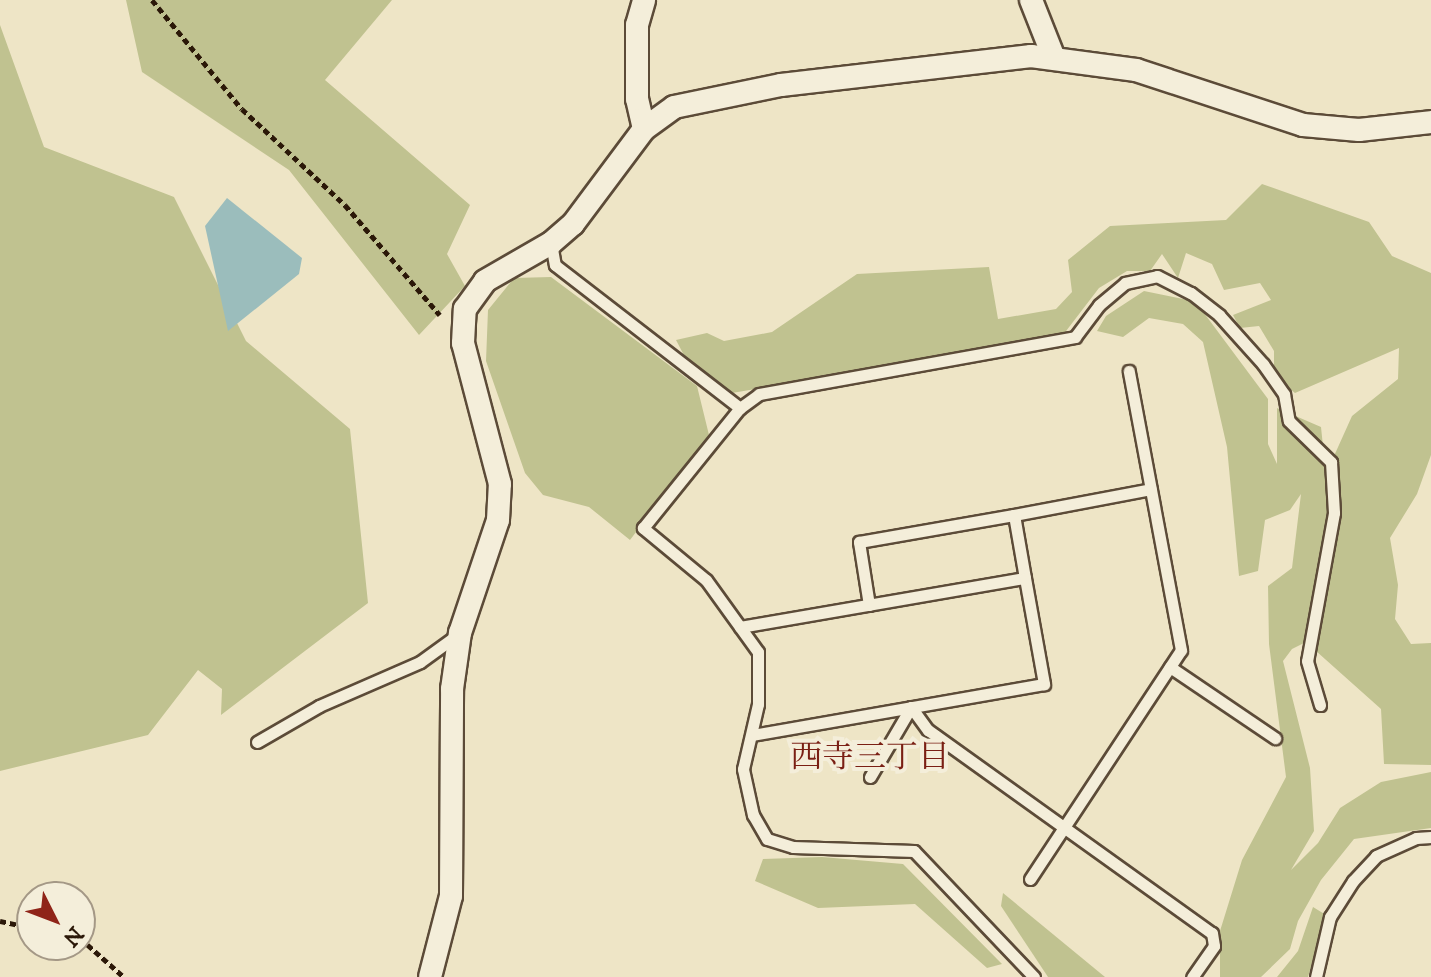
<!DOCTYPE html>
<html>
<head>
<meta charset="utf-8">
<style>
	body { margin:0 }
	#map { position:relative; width:1431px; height:977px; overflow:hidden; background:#eee5c6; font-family:"IM FELL DW Pica","Noto Serif JP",serif }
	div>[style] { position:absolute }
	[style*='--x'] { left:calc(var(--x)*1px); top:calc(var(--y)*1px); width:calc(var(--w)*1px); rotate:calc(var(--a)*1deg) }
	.green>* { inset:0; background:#c0c290 }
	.water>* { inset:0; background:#9bbdbc }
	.path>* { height:5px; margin-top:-2.5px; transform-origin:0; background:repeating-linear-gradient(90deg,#2b1808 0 6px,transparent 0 10px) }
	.roads { filter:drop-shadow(2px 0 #5c4b38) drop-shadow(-2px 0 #5c4b38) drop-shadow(0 2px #5c4b38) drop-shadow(0 -2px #5c4b38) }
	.lane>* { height:11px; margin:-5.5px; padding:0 5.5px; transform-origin:5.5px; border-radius:5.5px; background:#f4eeda }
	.street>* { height:22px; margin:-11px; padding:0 11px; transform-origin:11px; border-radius:11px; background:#f4eeda }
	span { translate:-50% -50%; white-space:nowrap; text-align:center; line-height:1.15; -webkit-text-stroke:8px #f4eeda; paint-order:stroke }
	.neighbourhood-label { font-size:32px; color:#7a1f14 }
	.north { position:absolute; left:16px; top:881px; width:80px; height:80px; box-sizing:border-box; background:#f4eeda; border:2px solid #a49886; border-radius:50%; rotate:132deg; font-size:22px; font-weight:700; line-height:32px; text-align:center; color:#2b1808 }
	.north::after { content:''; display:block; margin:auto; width:28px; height:36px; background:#8f2418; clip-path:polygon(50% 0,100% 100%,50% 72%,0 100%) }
</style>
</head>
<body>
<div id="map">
	<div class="green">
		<i style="clip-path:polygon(126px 0,392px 0,325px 80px,470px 205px,447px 254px,465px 286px,419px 335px,289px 170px,142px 72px)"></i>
		<i style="clip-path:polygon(0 25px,44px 147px,174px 197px,246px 341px,350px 429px,368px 603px,221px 715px,222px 689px,198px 670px,148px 735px,0 771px)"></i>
		<i style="clip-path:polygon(1262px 184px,1369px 222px,1392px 256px,1431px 273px,1431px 455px,1417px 494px,1390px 538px,1398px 585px,1395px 619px,1411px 644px,1431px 643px,1431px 765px,1384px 764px,1381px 709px,1316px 651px,1336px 509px,1334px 456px,1352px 416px,1398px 379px,1399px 348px,1295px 393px,1274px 376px,1274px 351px,1259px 326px,1240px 328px,1233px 315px,1271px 300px,1260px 283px,1224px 290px,1212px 264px,1186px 253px,1178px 278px,1162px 254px,1150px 271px,1127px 271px,1099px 288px,1063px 335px,732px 393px,687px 361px,676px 340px,707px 333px,724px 341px,772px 332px,857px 274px,989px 267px,998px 319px,1056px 309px,1072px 292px,1068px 260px,1110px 226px,1226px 220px)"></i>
		<i style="clip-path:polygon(551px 277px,697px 386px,709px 435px,630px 540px,589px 507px,543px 495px,525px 473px,486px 361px,488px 310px,514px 278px)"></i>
		<i style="clip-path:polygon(1144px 291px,1188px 300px,1204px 313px,1268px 399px,1268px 444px,1277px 464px,1277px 408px,1321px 427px,1331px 523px,1312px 639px,1292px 649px,1283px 661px,1310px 768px,1314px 831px,1291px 870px,1318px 843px,1340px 808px,1381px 782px,1431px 772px,1431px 828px,1354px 839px,1321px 880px,1298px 921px,1290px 949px,1261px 977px,1220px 977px,1220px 931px,1242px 860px,1286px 777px,1269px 644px,1268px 586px,1292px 568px,1301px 494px,1290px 510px,1265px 520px,1258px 571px,1239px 576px,1227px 447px,1203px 342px,1183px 324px,1149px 318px,1123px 337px,1097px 331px,1106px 316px)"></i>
		<i style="clip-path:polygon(822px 857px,903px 864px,1002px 964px,987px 968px,915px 904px,818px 908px,755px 881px,763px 859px)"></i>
		<i style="clip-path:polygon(1003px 893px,1105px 977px,1048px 977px,1001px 906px)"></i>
		<i style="clip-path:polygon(1313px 907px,1326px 915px,1308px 977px,1277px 977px,1298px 951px)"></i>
	</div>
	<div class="water">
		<i style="clip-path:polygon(227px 198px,302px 258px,299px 274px,228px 331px,205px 226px)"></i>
	</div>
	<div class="path">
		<i style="--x:152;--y:0;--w:141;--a:50.5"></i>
		<i style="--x:242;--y:109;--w:141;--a:43"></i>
		<i style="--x:345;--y:205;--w:145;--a:49.2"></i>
		<i style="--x:0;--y:921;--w:33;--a:12"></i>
		<i style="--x:80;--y:938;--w:59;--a:41.6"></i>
	</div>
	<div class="roads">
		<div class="lane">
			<i style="--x:551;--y:243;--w:22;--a:80"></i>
			<i style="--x:555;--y:265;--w:234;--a:37.7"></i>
			<i style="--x:1014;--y:515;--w:139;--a:-10.7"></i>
			<i style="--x:869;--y:605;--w:64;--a:-99"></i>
			<i style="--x:859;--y:542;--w:157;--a:-9.9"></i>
			<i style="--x:1014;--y:515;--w:64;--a:80.1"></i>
			<i style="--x:740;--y:627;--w:289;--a:-9.8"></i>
			<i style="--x:1025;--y:578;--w:108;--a:79.8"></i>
			<i style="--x:1044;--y:684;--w:297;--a:170.1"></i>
			<i style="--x:1170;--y:667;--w:127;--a:34.1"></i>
			<i style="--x:257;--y:742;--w:72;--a:-30.1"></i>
			<i style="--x:319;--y:706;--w:110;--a:-23.5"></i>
			<i style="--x:420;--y:662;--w:49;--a:-35.9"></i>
			<i style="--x:870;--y:777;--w:81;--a:-59.6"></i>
			<i style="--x:911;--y:707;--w:29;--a:54"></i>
			<i style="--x:928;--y:730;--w:349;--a:35.6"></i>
			<i style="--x:1212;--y:933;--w:13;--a:81"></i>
			<i style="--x:1214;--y:946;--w:38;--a:125"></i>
			<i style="--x:1030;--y:879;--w:274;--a:-56.6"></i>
			<i style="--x:1181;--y:650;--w:284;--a:-100.6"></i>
			<i style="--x:1034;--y:977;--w:174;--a:-133.6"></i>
			<i style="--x:914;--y:851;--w:121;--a:-178.1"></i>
			<i style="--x:793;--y:847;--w:27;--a:-163"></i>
			<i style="--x:767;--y:839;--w:28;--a:-120"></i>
			<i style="--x:753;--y:815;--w:47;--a:-102.3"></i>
			<i style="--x:743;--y:769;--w:67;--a:-77"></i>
			<i style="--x:758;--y:704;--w:52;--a:-90"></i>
			<i style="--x:758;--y:652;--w:89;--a:-125.8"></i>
			<i style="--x:706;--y:580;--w:82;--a:-140.5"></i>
			<i style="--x:643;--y:528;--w:154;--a:-51.1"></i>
			<i style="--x:740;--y:408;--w:24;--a:-36"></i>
			<i style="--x:759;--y:394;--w:321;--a:-10.2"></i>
			<i style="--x:1075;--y:337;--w:40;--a:-53"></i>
			<i style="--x:1099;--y:305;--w:34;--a:-40"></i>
			<i style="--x:1125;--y:283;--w:33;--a:-12"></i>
			<i style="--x:1157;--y:276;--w:38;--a:27"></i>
			<i style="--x:1191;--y:293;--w:36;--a:38"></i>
			<i style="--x:1219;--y:315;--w:66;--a:48.1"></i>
			<i style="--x:1263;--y:364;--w:37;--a:55"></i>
			<i style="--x:1284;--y:394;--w:27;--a:80"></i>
			<i style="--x:1289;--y:421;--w:59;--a:44.3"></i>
			<i style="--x:1331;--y:462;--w:51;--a:86.6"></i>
			<i style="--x:1334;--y:513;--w:150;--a:100.3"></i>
			<i style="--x:1307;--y:661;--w:46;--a:73.5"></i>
			<i style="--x:1316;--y:977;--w:62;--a:-76.9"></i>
			<i style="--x:1330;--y:917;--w:43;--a:-57.4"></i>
			<i style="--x:1353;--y:881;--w:34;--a:-47"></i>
			<i style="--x:1376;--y:856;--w:44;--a:-24.2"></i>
			<i style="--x:1416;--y:838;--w:15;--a:-4"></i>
		</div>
		<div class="street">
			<i style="--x:1031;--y:0;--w:62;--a:68.4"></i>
			<i style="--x:644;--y:129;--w:31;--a:-103"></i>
			<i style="--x:637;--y:99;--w:74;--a:-90"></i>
			<i style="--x:637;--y:25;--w:26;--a:-74"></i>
			<i style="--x:430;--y:977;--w:84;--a:-75.5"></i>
			<i style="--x:451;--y:896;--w:207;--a:-89.7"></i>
			<i style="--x:452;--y:689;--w:57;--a:-81.9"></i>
			<i style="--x:460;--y:633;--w:119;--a:-71.4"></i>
			<i style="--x:498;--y:520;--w:36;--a:-87"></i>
			<i style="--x:500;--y:484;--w:146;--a:-104.7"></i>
			<i style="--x:463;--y:343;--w:34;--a:-87"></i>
			<i style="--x:465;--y:309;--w:34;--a:-54"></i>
			<i style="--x:485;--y:281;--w:76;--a:-29.9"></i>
			<i style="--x:551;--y:243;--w:29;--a:-41"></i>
			<i style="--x:573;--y:224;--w:119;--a:-53.2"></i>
			<i style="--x:644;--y:129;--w:37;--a:-36"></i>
			<i style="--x:674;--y:107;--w:109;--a:-11.6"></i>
			<i style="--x:781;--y:85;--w:252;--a:-6.6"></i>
			<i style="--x:1031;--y:56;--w:106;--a:7.6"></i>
			<i style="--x:1136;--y:70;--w:176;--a:18.2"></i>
			<i style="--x:1303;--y:125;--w:56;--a:5.1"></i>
			<i style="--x:1359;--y:130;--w:72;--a:-6.3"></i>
		</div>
	</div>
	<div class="neighbourhood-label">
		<span style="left:870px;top:758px">西寺三丁目</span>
	</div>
	<div class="north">N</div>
</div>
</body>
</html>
